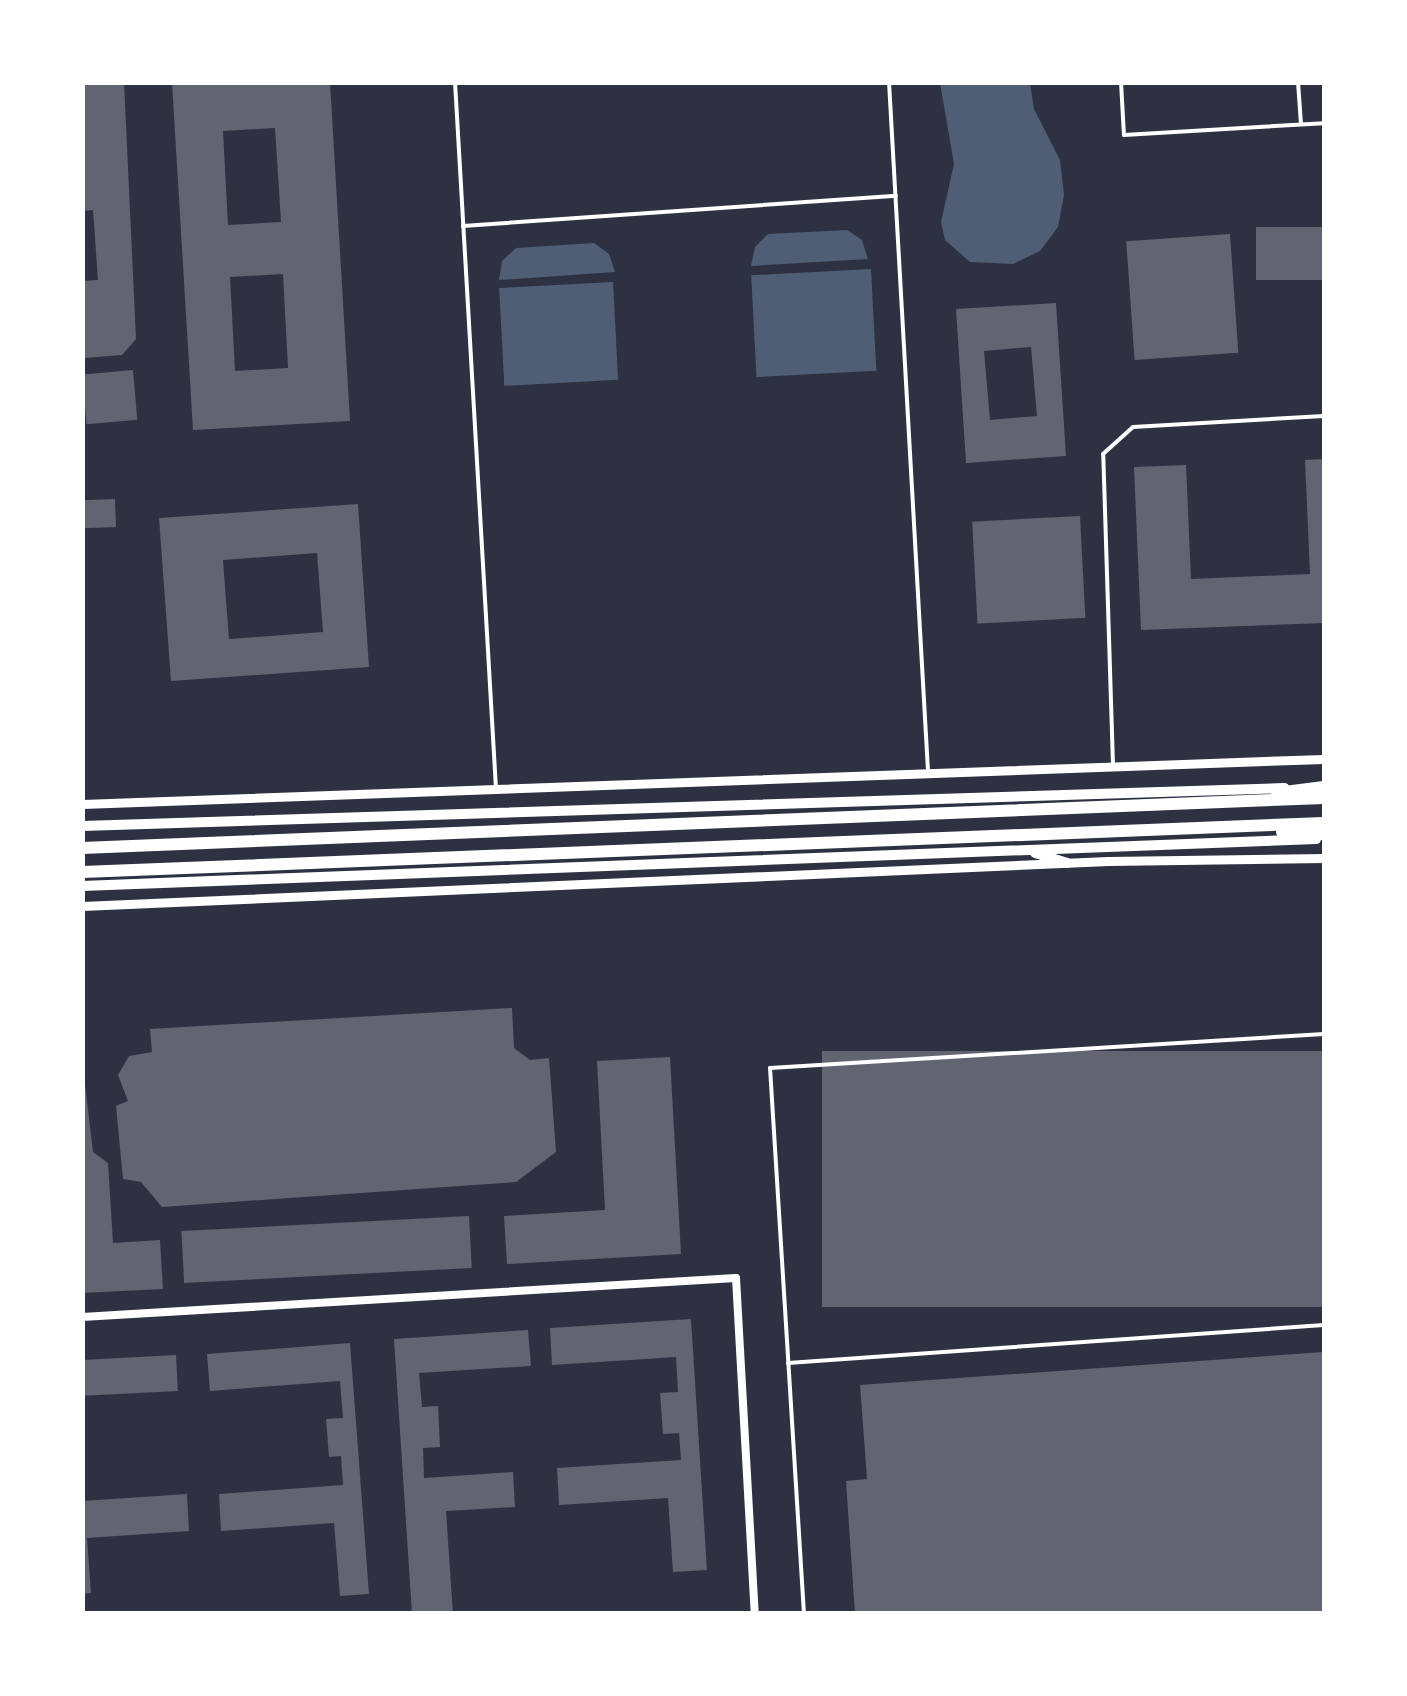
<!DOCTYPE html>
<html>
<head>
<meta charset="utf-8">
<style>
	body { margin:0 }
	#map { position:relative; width:1407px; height:1696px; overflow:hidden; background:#2d3142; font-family:"Libre Baskerville",serif }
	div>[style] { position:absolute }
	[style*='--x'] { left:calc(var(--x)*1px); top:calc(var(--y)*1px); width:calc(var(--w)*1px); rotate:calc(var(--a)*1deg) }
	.water>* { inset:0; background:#4f5d75; transform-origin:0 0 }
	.building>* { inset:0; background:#626471; transform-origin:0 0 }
	.service>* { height:4px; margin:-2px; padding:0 2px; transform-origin:2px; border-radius:2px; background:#fff }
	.minor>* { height:8px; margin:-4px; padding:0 4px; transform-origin:4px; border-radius:4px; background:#fff }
	.tertiary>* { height:9px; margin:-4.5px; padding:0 4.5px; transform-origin:4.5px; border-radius:4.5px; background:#fff }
	.secondary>* { height:10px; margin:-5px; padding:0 5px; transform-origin:5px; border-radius:5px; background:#fff }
	.trunk>* { height:12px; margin:-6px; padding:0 6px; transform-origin:6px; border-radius:6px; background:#fff }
	span { translate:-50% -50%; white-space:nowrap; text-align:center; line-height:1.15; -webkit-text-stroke:10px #fff; paint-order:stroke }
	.frame { position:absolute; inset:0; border:85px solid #fff; pointer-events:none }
</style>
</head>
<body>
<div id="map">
	<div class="water">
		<i style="clip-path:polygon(940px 83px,1030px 83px,1034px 109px,1060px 160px,1064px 195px,1058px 227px,1040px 251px,1013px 264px,970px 262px,945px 240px,941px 222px,954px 164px)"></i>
		<i style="clip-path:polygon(847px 230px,862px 240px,868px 259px,751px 266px,755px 247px,768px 234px)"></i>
		<i style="clip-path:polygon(594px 243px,609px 254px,615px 272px,499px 280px,502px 261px,516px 248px)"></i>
		<i style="left:871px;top:269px;width:102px;height:120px;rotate:87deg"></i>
		<i style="left:613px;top:282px;width:98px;height:114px;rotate:87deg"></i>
	</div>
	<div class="building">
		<i style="clip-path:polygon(82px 82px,124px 82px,136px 339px,122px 355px,84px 358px,82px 281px,98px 280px,93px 210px,82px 211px)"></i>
		<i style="clip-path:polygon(evenodd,330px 82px,350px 421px,193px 430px,172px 83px,330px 82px,275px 128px,281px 222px,228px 225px,223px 131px,275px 128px,330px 82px,283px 274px,288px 368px,235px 371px,230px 277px,283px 274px)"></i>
		<i style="left:1324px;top:227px;width:53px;height:68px;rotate:90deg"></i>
		<i style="left:1230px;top:234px;width:119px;height:104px;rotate:86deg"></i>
		<i style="clip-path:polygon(evenodd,1056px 303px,1066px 456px,966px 463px,956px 309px,1056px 303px,1031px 347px,1037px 416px,990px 420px,984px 351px,1031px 347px)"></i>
		<i style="left:133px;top:370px;width:50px;height:51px;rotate:85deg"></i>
		<i style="clip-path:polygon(1324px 459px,1324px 623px,1141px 630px,1134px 467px,1186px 465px,1191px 579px,1310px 574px,1305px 460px)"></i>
		<i style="left:115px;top:499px;width:28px;height:33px;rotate:88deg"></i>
		<i style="clip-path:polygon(evenodd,358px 504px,369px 667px,171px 681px,159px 518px,358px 504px,317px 553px,323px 632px,229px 639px,223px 560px,317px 553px)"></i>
		<i style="left:1080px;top:516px;width:102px;height:108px;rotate:87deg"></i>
		<i style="clip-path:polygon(512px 1008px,514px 1048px,530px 1060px,549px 1058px,556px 1152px,516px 1182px,162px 1207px,141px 1182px,123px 1179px,116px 1106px,128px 1101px,118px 1075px,129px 1056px,152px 1052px,150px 1029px)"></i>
		<i style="left:1324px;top:1051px;width:256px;height:502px;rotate:90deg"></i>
		<i style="clip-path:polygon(670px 1057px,681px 1254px,507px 1264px,504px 1216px,605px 1210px,597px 1061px)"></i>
		<i style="clip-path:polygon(82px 1058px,93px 1152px,108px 1163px,113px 1243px,160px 1240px,163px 1289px,82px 1293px)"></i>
		<i style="left:469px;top:1216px;width:52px;height:288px;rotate:87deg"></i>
		<i style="clip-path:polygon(691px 1319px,707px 1570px,673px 1572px,668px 1498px,559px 1505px,557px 1468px,681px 1460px,679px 1433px,663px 1434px,660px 1393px,678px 1392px,676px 1357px,552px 1365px,550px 1328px)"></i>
		<i style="clip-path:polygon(528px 1330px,531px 1366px,419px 1373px,422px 1407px,438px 1406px,440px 1447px,423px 1448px,424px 1478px,513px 1472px,515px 1507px,446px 1511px,453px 1614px,412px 1614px,394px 1339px)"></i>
		<i style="clip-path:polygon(350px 1343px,369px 1594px,340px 1596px,334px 1523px,221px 1531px,219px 1494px,343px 1485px,341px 1456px,329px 1457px,326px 1419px,343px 1418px,340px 1381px,210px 1391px,207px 1354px)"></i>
		<i style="clip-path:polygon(1324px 1352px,1324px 1614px,855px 1614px,846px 1481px,867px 1479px,860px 1385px)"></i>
		<i style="left:176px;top:1355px;width:36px;height:94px;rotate:87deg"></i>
		<i style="clip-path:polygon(187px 1494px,189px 1531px,87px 1538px,91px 1593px,82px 1594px,82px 1501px)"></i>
	</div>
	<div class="service">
		<i style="--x:455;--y:82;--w:707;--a:86.68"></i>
		<i style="--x:889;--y:82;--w:691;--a:86.76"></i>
		<i style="--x:1121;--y:82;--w:53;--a:86.8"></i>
		<i style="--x:1124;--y:135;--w:200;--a:-3.4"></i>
		<i style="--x:1298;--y:82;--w:42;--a:85.9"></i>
		<i style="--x:463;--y:226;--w:434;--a:-4"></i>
		<i style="--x:1113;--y:765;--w:311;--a:-91.8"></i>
		<i style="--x:1103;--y:454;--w:40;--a:-42"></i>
		<i style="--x:1133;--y:427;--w:191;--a:-3.3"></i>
		<i style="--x:788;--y:1363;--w:537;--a:-4.06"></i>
		<i style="--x:804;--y:1614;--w:547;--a:-93.56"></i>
		<i style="--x:770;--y:1068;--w:555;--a:-3.51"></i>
	</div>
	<div class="minor">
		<i style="--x:82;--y:1317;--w:655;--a:-3.41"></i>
		<i style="--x:736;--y:1278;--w:337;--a:86.8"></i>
	</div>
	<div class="tertiary">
		<i style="--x:82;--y:804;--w:1243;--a:-2.08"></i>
		<i style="--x:82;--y:906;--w:1027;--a:-2.51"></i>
		<i style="--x:1108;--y:861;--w:216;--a:-0.8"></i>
	</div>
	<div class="secondary">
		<i style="--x:82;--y:826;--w:1203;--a:-1.81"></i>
		<i style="--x:1035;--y:853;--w:34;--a:17"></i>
		<i style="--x:82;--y:886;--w:1235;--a:-2.18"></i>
	</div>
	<div class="trunk">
		<i style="--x:1277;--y:793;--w:47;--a:-7.3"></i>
		<i style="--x:1282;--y:832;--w:42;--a:2.7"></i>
		<i style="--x:82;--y:848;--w:1243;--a:-2.31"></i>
		<i style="--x:82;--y:872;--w:1243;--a:-2.26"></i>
	</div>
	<div class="frame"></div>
</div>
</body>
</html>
